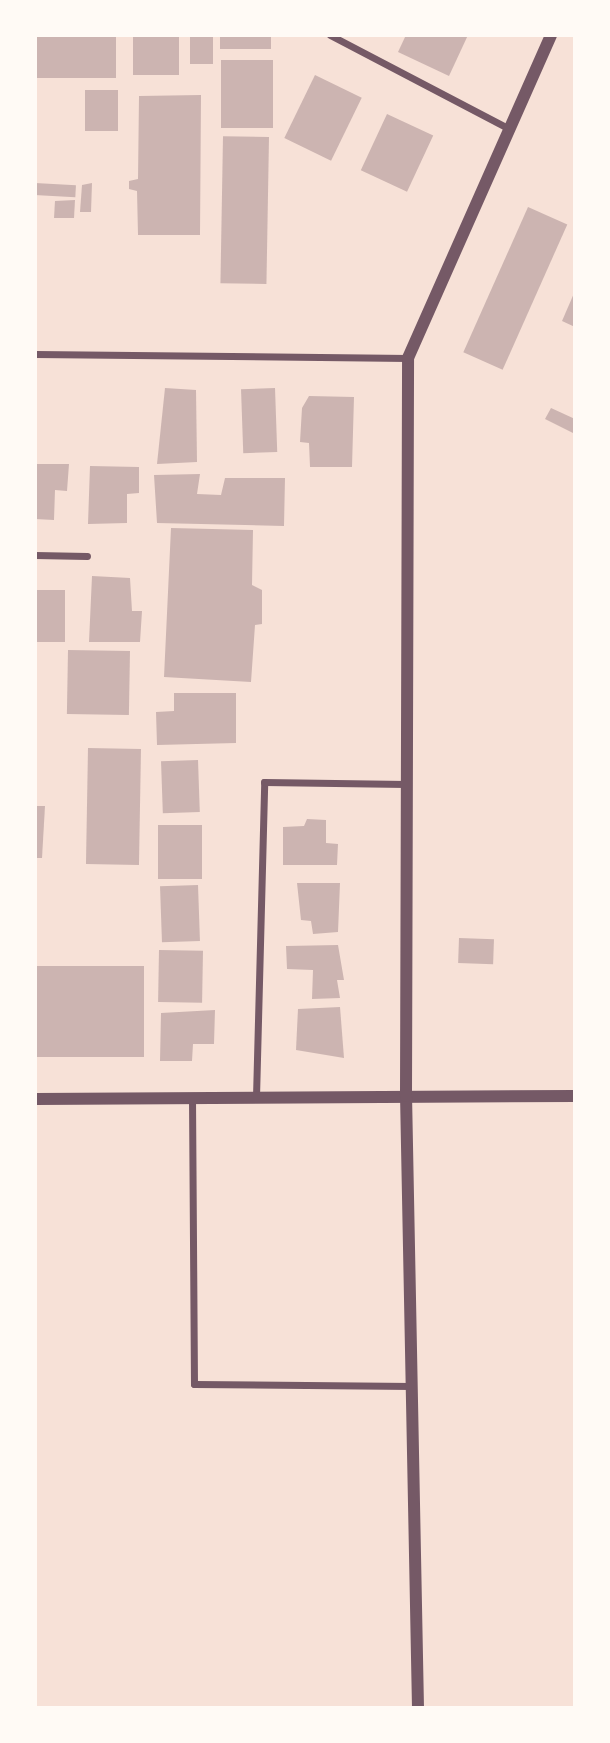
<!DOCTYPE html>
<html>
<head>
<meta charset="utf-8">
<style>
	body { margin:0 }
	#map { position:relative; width:610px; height:1743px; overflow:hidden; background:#f7e1d7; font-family:Raleway,sans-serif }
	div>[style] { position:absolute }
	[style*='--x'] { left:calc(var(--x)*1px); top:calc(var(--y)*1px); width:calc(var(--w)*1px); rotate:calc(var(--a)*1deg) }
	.building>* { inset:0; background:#ccb4b1; transform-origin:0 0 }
	.minor>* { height:7px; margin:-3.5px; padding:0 3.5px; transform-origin:3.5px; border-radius:3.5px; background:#755966 }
	.tertiary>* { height:12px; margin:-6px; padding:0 6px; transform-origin:6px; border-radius:6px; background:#755966 }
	span { translate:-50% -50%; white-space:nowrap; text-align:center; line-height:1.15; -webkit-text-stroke:7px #fffaf5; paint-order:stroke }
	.frame { position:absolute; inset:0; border:37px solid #fffaf5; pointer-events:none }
</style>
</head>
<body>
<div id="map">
	<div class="building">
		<i style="left:35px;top:35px;width:81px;height:43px"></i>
		<i style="left:133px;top:35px;width:46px;height:40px"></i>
		<i style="left:190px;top:35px;width:23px;height:29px"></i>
		<i style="left:220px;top:35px;width:51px;height:14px"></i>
		<i style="clip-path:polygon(406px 35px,468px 35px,449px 76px,398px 52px)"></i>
		<i style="left:221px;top:60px;width:52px;height:68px"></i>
		<i style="left:315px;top:75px;width:52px;height:70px;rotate:26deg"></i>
		<i style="left:85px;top:90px;width:33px;height:41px"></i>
		<i style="clip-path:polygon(201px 95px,200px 235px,138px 235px,137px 191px,129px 189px,129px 181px,138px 179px,139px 96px)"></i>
		<i style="left:387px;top:114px;width:51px;height:62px;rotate:25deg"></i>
		<i style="left:269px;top:137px;width:147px;height:46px;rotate:91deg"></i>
		<i style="left:35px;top:183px;width:41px;height:12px;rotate:3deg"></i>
		<i style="clip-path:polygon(92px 183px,91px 212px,80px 212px,82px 185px)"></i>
		<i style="clip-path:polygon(75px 200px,74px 218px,54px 218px,55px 201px)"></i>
		<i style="left:528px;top:207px;width:43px;height:159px;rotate:24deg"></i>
		<i style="clip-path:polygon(575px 291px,575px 327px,562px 321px)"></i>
		<i style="clip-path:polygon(165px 388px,196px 390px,197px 462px,157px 464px)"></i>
		<i style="left:275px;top:388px;width:64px;height:34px;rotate:88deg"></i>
		<i style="clip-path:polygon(309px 396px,354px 397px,352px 467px,310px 467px,309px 443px,300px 442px,302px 408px)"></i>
		<i style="clip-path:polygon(551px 408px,575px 419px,575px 434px,545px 419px)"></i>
		<i style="clip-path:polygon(35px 464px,69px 464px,67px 491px,55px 490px,54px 520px,35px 519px)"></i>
		<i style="clip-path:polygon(90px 466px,139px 467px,139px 493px,127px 494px,127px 523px,88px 524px)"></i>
		<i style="clip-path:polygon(200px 474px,197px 494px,221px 495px,225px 478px,285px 478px,284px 526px,157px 523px,154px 475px)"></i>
		<i style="clip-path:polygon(171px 528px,253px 530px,252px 585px,262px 590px,262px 624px,255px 625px,251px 682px,164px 677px)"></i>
		<i style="clip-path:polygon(92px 576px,130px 578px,132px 611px,142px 611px,140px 642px,89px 642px)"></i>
		<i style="left:35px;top:590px;width:30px;height:52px"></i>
		<i style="left:130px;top:651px;width:64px;height:62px;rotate:91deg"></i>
		<i style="clip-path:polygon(174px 693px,236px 693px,236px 743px,157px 745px,156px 712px,174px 711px)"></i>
		<i style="left:88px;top:748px;width:53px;height:116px;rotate:1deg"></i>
		<i style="left:198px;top:760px;width:52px;height:37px;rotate:88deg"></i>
		<i style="clip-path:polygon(35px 806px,45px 806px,42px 858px,35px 858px)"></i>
		<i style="clip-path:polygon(307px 819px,326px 820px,326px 843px,338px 844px,337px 865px,283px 865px,283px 827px,304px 826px)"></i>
		<i style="left:202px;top:825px;width:54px;height:44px;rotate:90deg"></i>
		<i style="clip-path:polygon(297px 883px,340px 883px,338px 932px,313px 934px,311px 921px,301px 920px)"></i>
		<i style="left:198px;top:885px;width:56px;height:38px;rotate:88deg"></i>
		<i style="left:459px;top:938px;width:35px;height:25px;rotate:2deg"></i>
		<i style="clip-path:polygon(338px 945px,344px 980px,337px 980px,340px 998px,312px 999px,313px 970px,287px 969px,286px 946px)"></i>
		<i style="left:159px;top:950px;width:44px;height:52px;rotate:1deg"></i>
		<i style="left:35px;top:966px;width:109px;height:91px"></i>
		<i style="clip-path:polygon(340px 1007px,344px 1058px,296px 1050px,298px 1009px)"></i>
		<i style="clip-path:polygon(215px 1010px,214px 1044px,193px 1044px,192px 1061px,160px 1061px,161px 1013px)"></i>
	</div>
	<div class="minor">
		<i style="--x:330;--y:35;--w:203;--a:27.6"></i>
		<i style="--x:35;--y:354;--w:373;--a:0.6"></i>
		<i style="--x:35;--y:555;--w:52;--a:1.1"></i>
		<i style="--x:256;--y:1097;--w:315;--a:-88.5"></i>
		<i style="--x:264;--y:782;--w:142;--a:0.8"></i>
		<i style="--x:192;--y:1098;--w:286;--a:89.6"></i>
		<i style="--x:194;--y:1384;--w:218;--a:0.5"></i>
	</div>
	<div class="tertiary">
		<i style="--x:35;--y:1099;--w:540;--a:-0.32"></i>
		<i style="--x:418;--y:1708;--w:612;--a:-91.12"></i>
		<i style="--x:406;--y:1096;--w:738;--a:-89.84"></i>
		<i style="--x:408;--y:358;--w:353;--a:-66.1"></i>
	</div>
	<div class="frame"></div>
</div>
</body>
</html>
